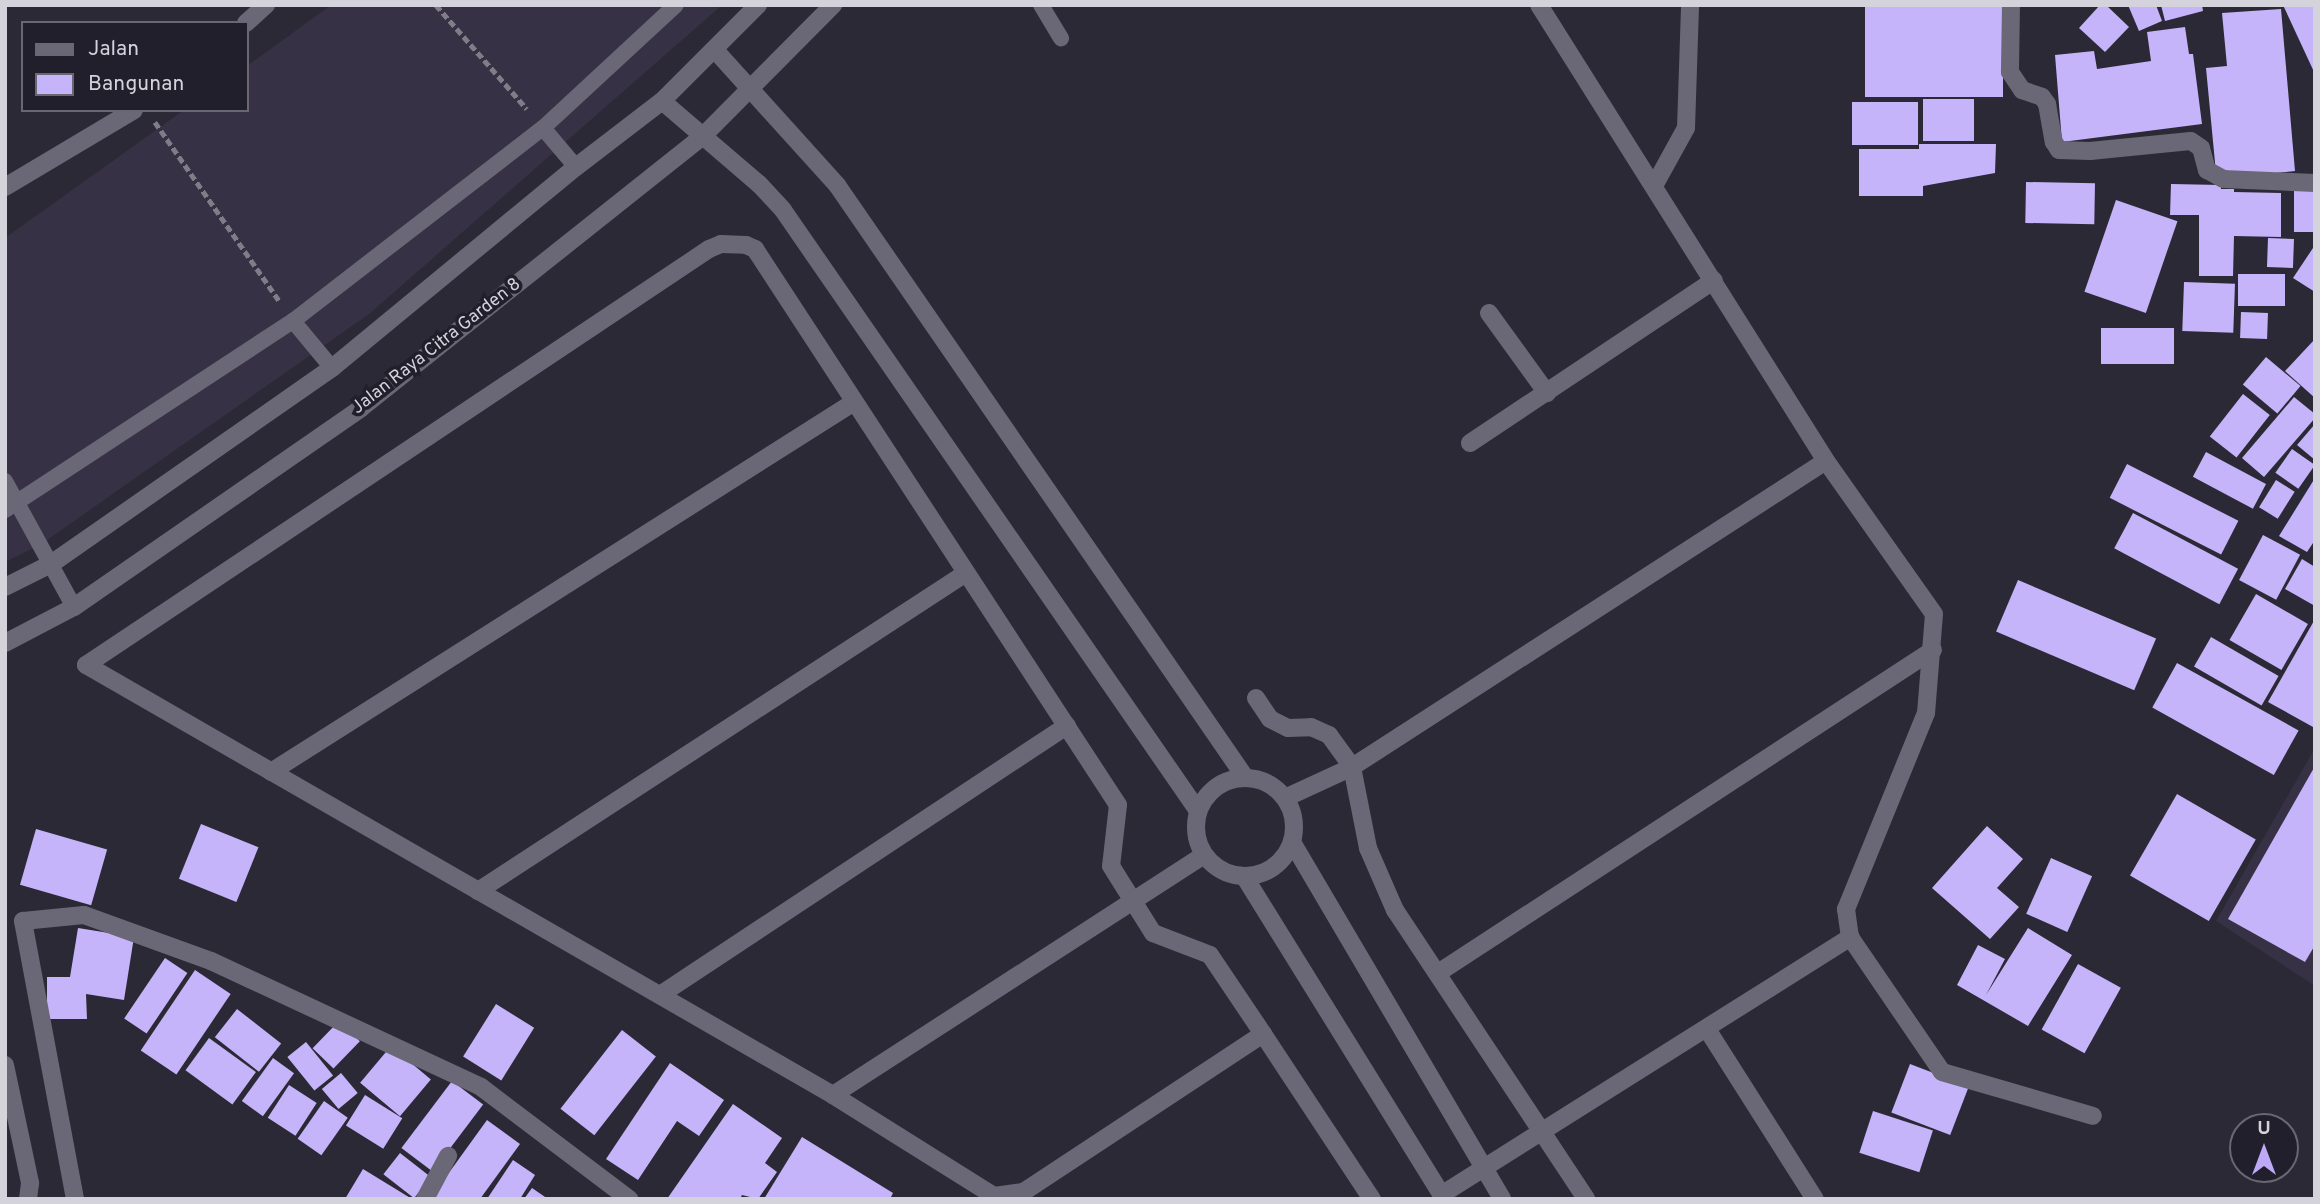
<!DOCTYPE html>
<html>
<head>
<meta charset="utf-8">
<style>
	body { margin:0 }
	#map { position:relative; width:2320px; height:1204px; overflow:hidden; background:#2c2936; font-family:Overpass,sans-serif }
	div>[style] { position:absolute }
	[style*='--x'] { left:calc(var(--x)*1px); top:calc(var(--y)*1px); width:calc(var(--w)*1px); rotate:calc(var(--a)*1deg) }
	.built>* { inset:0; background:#363144 }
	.building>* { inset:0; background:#c6b4fa; transform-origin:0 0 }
	.path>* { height:4.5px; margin-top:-2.25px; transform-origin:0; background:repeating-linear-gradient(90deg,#807d88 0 7px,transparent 0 10.5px) }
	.service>* { height:16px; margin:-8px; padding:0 8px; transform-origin:8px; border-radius:8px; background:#6a6776 }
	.minor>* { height:18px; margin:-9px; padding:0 9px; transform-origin:9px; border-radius:9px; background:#6a6776 }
	.minor>.ring { margin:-9px; padding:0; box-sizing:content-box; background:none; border:18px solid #6a6776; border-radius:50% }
	.tertiary>* { height:18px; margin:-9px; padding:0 9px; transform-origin:9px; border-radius:9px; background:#6a6776 }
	span { translate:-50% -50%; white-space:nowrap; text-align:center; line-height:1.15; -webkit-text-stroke:7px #221f2c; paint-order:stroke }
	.street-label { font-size:18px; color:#d4d2db }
	.frame { position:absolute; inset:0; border:7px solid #d4d2db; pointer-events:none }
	.legend { position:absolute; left:21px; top:21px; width:228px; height:91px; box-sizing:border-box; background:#221f2c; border:2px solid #696772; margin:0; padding:9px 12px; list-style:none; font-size:21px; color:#d4d2db }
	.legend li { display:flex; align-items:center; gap:14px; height:35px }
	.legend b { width:35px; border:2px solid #696772 }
	.north { position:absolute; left:2229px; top:1113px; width:70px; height:70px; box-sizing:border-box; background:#221f2c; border:2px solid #696772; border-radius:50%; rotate:0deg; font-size:19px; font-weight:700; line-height:28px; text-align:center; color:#d4d2db }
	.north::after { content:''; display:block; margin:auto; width:24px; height:32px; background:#bda9f5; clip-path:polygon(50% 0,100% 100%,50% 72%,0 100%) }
</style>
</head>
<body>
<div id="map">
	<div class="built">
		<i style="clip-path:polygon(331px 5px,722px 5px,369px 314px,40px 545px,5px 562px,5px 238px,184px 110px,247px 110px,247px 66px)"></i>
		<i style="clip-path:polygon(2315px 748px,2315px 986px,2216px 921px)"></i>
	</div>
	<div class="building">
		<i style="clip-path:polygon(2100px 5px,2106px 5px,2129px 27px,2105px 52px,2079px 28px)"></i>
		<i style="clip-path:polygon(2128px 5px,2156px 5px,2162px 21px,2139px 31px)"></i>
		<i style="clip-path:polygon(2161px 5px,2202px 5px,2203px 11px,2165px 21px)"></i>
		<i style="clip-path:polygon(2283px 5px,2315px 5px,2315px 74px)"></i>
		<i style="left:1865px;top:7px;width:138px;height:90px"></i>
		<i style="clip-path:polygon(2281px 9px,2295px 171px,2236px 177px,2216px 173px,2206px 68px,2227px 66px,2222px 13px)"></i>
		<i style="clip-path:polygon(2185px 27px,2189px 54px,2193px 54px,2202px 124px,2062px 142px,2055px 55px,2094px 51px,2097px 69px,2151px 61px,2147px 32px)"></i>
		<i style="left:1923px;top:99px;width:51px;height:42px"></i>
		<i style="left:1852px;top:102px;width:66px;height:43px"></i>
		<i style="clip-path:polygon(1919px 144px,1996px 144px,1995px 173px,1923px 186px,1923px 196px,1859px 196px,1859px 149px,1919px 149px)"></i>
		<i style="left:2026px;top:182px;width:69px;height:41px;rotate:1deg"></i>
		<i style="clip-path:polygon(2171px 184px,2221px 185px,2221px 189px,2234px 189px,2234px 192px,2281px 193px,2281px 237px,2234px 236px,2233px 276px,2199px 276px,2199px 215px,2170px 215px)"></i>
		<i style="left:2294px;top:185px;width:21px;height:47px"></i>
		<i style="left:2116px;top:200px;width:65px;height:97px;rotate:19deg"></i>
		<i style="left:2268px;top:238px;width:26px;height:29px;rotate:2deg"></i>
		<i style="clip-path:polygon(2315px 245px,2315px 292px,2293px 278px)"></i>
		<i style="left:2238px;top:274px;width:47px;height:32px"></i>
		<i style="left:2184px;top:282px;width:51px;height:49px;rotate:2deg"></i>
		<i style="left:2241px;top:312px;width:27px;height:26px;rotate:2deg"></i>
		<i style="left:2101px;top:328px;width:73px;height:36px"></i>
		<i style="clip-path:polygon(2315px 339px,2315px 398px,2285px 371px)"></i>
		<i style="left:2266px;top:357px;width:45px;height:36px;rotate:40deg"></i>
		<i style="left:2243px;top:394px;width:34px;height:54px;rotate:38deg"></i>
		<i style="clip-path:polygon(2294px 397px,2315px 414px,2315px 418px,2264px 477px,2242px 458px)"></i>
		<i style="clip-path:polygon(2315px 424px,2315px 460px,2297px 445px)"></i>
		<i style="left:2292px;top:449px;width:28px;height:29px;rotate:35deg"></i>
		<i style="left:2206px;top:452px;width:68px;height:28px;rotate:28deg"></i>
		<i style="left:2127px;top:464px;width:125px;height:38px;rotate:27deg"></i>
		<i style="clip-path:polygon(2315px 478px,2315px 540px,2307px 552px,2279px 536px)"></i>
		<i style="left:2276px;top:480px;width:22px;height:32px;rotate:32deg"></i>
		<i style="left:2133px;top:513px;width:119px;height:40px;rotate:28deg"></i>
		<i style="left:2263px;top:535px;width:42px;height:51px;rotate:28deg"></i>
		<i style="clip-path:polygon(2302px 559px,2315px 567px,2315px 606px,2285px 589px)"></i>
		<i style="left:2018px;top:580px;width:150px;height:56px;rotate:23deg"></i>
		<i style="left:2256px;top:594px;width:60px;height:53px;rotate:30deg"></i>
		<i style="clip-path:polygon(2315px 619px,2315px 723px,2313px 727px,2268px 702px)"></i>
		<i style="left:2211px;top:637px;width:78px;height:34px;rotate:30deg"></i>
		<i style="left:2177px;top:663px;width:139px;height:51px;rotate:29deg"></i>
		<i style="clip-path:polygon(2315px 766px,2315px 945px,2305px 962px,2228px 919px)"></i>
		<i style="left:2177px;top:794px;width:91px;height:94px;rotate:30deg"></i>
		<i style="left:201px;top:824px;width:62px;height:59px;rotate:22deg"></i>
		<i style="clip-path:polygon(1987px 826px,2023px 859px,1997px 888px,2019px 907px,1990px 939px,1932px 888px)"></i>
		<i style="left:36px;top:829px;width:74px;height:58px;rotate:16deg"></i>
		<i style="left:2051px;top:858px;width:45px;height:61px;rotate:24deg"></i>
		<i style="clip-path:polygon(78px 928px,134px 937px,124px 1000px,86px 994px,87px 1019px,47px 1019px,47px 977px,70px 977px)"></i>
		<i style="clip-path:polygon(2028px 928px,2072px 955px,2028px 1026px,1957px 985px,1978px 945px,2005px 959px,1986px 995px)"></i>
		<i style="left:165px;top:958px;width:27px;height:73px;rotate:34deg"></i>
		<i style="left:2078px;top:964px;width:49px;height:75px;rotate:29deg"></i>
		<i style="left:195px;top:970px;width:43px;height:97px;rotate:34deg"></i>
		<i style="left:496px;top:1004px;width:45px;height:62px;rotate:32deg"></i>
		<i style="left:237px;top:1009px;width:56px;height:36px;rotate:38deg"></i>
		<i style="left:339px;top:1021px;width:29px;height:38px;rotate:44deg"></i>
		<i style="left:622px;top:1030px;width:43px;height:100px;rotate:38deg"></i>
		<i style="left:209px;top:1038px;width:58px;height:40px;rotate:36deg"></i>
		<i style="left:306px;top:1042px;width:43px;height:24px;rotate:51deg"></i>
		<i style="left:391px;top:1046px;width:52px;height:48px;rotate:40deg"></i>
		<i style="left:273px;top:1058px;width:26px;height:53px;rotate:36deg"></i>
		<i style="clip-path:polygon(670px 1063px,724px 1100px,699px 1136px,677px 1121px,638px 1180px,606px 1159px)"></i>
		<i style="left:1910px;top:1064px;width:63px;height:52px;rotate:21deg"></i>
		<i style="left:341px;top:1073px;width:26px;height:25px;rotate:50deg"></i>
		<i style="left:452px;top:1081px;width:39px;height:84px;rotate:37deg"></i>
		<i style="left:289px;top:1085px;width:33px;height:39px;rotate:33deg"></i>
		<i style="left:365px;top:1095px;width:44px;height:36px;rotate:32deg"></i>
		<i style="left:324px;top:1101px;width:29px;height:46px;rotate:35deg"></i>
		<i style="clip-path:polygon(733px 1104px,782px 1138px,765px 1163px,777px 1172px,758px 1199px,742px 1195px,740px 1199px,667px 1199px)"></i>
		<i style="left:1873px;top:1111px;width:63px;height:44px;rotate:18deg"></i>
		<i style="clip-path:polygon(487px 1120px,520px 1144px,480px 1199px,430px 1199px)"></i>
		<i style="clip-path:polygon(802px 1137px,893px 1193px,890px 1199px,764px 1199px)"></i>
		<i style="left:400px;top:1153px;width:39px;height:27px;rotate:38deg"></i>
		<i style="clip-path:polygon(513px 1160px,535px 1175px,520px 1199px,487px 1199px)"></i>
		<i style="clip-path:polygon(363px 1169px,412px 1199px,345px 1199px)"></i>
		<i style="clip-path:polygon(532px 1188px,548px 1199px,524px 1199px)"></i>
	</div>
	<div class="path">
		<i style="--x:436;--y:5;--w:138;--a:48.8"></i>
		<i style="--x:155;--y:122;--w:219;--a:55.2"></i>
	</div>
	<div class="service">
		<i style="--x:1041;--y:5;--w:39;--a:59"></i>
		<i style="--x:543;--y:128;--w:51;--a:49.8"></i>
		<i style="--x:293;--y:321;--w:61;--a:50.3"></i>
		<i style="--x:5;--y:481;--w:144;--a:61.3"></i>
		<i style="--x:5;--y:510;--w:344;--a:-33.3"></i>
		<i style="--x:293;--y:321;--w:316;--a:-37.7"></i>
		<i style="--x:543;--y:128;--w:181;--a:-42.8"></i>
	</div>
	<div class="minor">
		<i style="--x:1539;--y:5;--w:539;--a:57.81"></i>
		<i style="--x:1826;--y:461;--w:187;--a:54.8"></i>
		<i style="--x:1934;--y:614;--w:99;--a:94.6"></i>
		<i style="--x:1926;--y:713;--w:212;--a:112.2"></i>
		<i style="--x:1846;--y:909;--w:28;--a:82"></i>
		<i style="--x:1850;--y:937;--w:163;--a:55.7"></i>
		<i style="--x:1942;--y:1072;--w:157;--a:16.2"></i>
		<i style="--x:2011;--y:5;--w:67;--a:90.9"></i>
		<i style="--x:2010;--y:72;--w:22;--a:56"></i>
		<i style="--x:2022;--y:90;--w:21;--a:19"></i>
		<i style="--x:2042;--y:97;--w:9;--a:54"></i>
		<i style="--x:2047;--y:104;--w:39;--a:80"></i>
		<i style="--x:2054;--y:142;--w:9;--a:58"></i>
		<i style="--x:2059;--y:150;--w:31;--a:2"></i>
		<i style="--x:2090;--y:151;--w:101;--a:-5.7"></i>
		<i style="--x:2191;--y:141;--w:12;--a:35"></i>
		<i style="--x:2201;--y:148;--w:23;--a:75"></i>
		<i style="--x:2207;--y:170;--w:18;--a:29"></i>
		<i style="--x:2223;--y:179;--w:92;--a:2.5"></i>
		<i style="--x:246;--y:23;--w:27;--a:-42"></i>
		<i style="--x:715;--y:50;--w:182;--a:47.9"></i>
		<i style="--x:837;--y:185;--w:719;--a:55.43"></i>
		<i style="--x:662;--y:101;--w:128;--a:40.6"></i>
		<i style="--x:759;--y:184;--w:35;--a:47"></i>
		<i style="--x:783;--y:210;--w:730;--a:55.37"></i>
		<i style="--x:1654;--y:186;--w:66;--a:-61.1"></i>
		<i style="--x:1686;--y:128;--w:123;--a:-88.1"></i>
		<i style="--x:5;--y:187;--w:150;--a:-30.8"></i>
		<i style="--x:1489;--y:313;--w:99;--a:54.1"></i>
		<i style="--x:1470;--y:443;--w:293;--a:-33.7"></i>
		<i style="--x:1256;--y:698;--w:25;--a:56"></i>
		<i style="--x:1270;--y:719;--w:20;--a:27"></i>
		<i style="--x:1288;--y:728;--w:23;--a:-2"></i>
		<i style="--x:1311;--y:727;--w:20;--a:24"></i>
		<i style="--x:1329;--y:735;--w:39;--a:54"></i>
		<i style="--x:1352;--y:767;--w:83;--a:78.8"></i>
		<i style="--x:1368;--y:848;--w:68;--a:66.5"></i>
		<i style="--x:1395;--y:910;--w:346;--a:56.5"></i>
		<i style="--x:271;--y:772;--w:690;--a:-32.4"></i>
		<i class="ring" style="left:1196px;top:778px;width:80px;height:80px"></i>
		<i style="--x:1285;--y:798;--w:74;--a:-24.8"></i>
		<i style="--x:1352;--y:767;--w:564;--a:-32.85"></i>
		<i style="--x:1292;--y:842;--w:414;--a:59.5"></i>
		<i style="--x:1244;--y:876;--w:380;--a:58.2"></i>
		<i style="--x:478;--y:891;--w:582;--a:-33.09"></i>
		<i style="--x:1438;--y:973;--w:591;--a:-33.13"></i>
		<i style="--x:660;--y:995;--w:488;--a:-33.5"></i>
		<i style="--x:1707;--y:1029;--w:201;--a:57.6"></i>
		<i style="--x:1263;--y:1034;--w:287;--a:146.6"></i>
		<i style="--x:1023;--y:1192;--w:29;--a:172"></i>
		<i style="--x:994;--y:1196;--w:190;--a:-147.9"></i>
		<i style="--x:833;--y:1095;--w:862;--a:-150.07"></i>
		<i style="--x:86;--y:665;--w:749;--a:-33.73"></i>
		<i style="--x:709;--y:249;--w:13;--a:-23"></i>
		<i style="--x:721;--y:244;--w:25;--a:2"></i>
		<i style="--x:746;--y:245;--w:10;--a:24"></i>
		<i style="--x:755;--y:249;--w:664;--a:56.86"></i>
		<i style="--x:1118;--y:805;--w:61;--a:96.5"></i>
		<i style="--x:1111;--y:866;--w:79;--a:57.9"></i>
		<i style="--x:1153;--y:933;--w:61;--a:21.1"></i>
		<i style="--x:1210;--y:955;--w:95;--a:56.1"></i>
		<i style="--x:1263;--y:1034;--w:198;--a:56.6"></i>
		<i style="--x:5;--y:1065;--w:121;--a:78"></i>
		<i style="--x:30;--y:1183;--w:16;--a:97"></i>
		<i style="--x:833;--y:1095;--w:442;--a:-32.9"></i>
		<i style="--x:1441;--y:1195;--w:484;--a:-32.2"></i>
		<i style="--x:75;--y:1199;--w:283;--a:-100.6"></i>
		<i style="--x:23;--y:921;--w:61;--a:-5.6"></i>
		<i style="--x:84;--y:915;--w:135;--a:19.9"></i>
		<i style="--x:211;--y:961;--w:298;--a:25"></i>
		<i style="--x:481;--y:1087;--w:186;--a:37.1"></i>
		<i style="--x:425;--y:1199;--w:49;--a:-61.9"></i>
	</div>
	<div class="tertiary">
		<i style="--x:5;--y:587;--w:51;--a:-26.6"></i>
		<i style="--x:51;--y:564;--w:343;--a:-34.9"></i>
		<i style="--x:332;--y:368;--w:316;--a:-39.5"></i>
		<i style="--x:576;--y:167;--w:108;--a:-37.5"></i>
		<i style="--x:662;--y:101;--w:136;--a:-45"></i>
		<i style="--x:5;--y:643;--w:78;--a:-27.6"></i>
		<i style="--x:74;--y:607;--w:349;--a:-34.7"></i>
		<i style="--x:361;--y:408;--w:437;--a:-38.5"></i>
		<i style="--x:703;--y:136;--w:185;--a:-45.2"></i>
	</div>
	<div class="street-label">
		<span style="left:437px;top:347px;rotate:-38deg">Jalan Raya Citra Garden 8</span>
	</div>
	<div class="frame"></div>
	<ul class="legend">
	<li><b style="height:9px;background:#6a6776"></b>Jalan</li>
	<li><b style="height:19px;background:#c6b4fa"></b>Bangunan</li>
	</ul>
	<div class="north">U</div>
</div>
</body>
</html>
